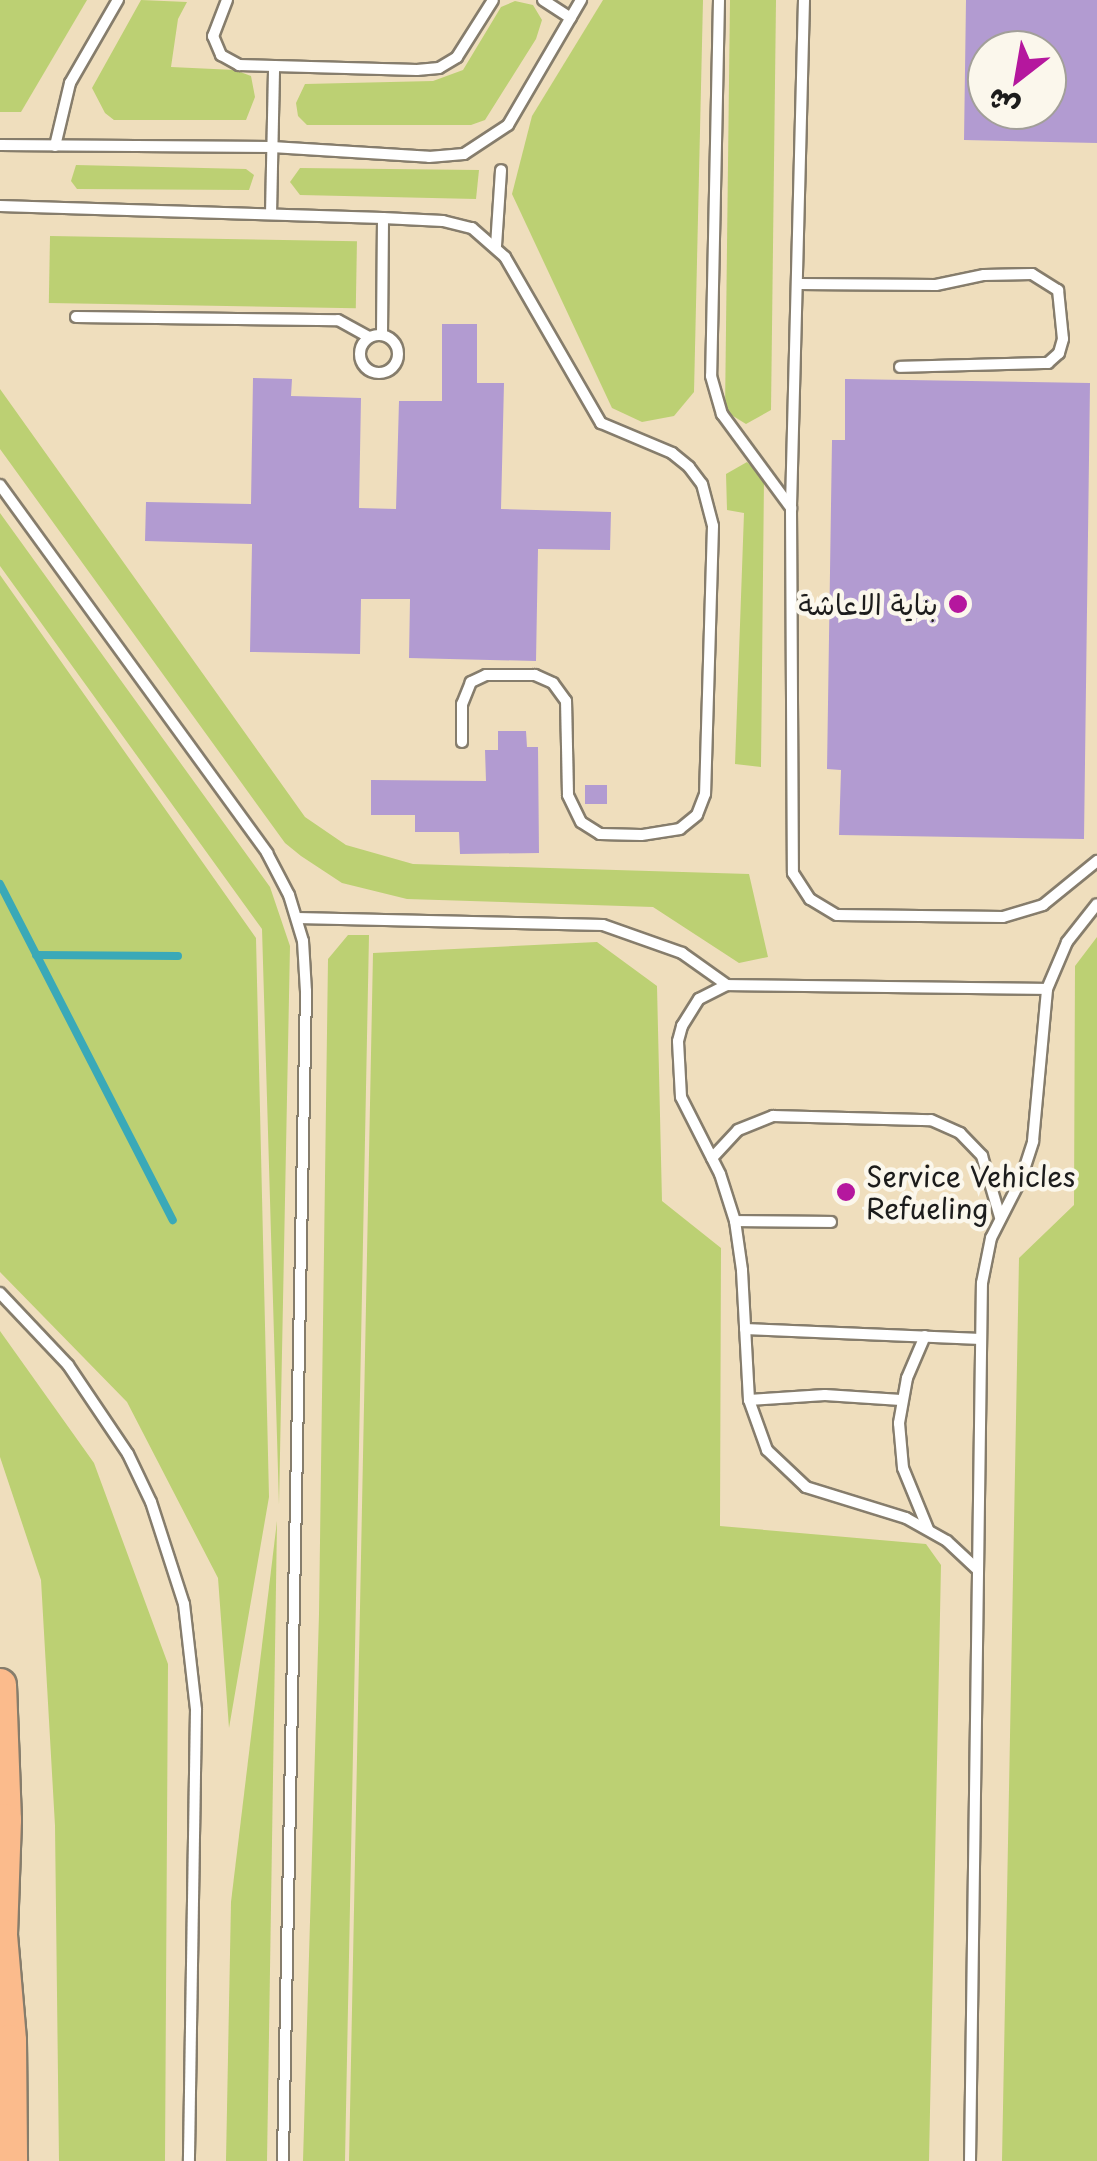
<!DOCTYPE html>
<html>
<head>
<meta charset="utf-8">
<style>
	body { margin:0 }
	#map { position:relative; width:1097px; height:2161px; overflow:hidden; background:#efdebd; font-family:"Playpen Sans","Playpen Sans Arabic",sans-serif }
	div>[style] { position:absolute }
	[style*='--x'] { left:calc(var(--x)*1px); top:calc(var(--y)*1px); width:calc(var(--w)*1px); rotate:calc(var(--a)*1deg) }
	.green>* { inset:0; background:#bcd073; transform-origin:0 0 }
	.stream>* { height:8px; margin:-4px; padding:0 4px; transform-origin:4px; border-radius:4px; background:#3aa9b8 }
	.building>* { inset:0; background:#b29bd1; transform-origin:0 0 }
	.roads { filter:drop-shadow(2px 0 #867d6c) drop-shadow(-2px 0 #867d6c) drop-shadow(0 2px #867d6c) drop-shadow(0 -2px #867d6c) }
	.service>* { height:10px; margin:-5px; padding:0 5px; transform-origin:5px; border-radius:5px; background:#fff }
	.service>.ring { margin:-5px; padding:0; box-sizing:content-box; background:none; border:10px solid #fff; border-radius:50% }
	.primary>* { height:32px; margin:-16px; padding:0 16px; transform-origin:16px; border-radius:16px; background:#fbbb8c }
	.dots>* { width:28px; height:28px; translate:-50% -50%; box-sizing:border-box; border:5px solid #fbf7ec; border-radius:50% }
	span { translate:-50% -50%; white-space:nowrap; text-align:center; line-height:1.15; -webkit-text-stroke:9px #fbf7ec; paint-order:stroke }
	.poi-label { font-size:28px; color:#1c1c1c }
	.right { translate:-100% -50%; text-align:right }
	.left { translate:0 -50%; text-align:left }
	.north { position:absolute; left:967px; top:30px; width:100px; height:100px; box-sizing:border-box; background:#fbf7ec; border:2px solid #a29f99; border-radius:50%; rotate:211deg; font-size:28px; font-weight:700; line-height:40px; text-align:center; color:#1c1c1c }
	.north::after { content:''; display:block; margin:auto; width:35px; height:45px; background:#b5179e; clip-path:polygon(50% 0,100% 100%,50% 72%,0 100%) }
</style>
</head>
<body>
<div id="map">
	<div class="green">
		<i style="clip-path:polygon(0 0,87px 0,21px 112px,0 112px)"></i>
		<i style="clip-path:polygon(141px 0,187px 2px,178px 19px,171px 67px,235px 70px,251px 76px,255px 97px,246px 120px,114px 120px,105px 113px,92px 88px)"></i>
		<i style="clip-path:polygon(603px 0,703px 0,694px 392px,674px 416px,642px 422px,612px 408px,512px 194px,532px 116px)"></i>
		<i style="clip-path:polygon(730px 0,776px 0,771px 410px,746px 424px,725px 411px)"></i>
		<i style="clip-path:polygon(515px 1px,533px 5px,542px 20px,536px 39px,485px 120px,471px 125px,307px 125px,298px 116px,296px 103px,305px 84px,433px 81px,463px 70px,501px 7px)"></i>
		<i style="clip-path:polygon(76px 165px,246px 169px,254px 175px,249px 190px,77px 189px,71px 181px)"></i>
		<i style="clip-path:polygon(300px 168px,479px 170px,476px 199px,300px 195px,290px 182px)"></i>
		<i style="left:50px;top:236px;width:307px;height:67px;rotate:1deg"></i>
		<i style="clip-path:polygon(0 389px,305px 817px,346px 845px,413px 864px,749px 874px,768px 957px,739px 963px,653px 907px,407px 899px,342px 883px,301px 856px,285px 843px,0 449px)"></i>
		<i style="clip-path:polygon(747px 462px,764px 479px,761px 767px,735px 764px,744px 513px,727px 510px,726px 474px)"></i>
		<i style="clip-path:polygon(0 513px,270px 887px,290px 946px,279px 1505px,262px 929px,0 566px)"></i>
		<i style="clip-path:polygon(0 575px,256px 938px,269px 1497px,229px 1728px,218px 1578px,127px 1402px,0 1272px)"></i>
		<i style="clip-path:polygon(348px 935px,369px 935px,345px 2161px,303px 2161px,319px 1614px,328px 959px)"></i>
		<i style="clip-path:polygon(1097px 937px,1097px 2161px,1002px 2161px,1019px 1258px,1074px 1205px,1075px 966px)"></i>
		<i style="clip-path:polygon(597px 942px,657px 986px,662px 1201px,721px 1248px,720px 1526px,926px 1544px,941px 1565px,929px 2161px,349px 2161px,373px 953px)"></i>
		<i style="clip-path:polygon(0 1331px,94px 1463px,168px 1664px,165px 2161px,59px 2161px,55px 1826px,41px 1580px,0 1457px)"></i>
		<i style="clip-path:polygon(277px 1521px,267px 2161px,226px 2161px,231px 1902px)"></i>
	</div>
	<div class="stream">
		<i style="--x:0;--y:884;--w:378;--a:62.8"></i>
		<i style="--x:36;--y:955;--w:142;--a:0.4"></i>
	</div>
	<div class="building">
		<i style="clip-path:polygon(evenodd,966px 0,1097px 0,1097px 143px,964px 140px,966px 0,987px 50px,1047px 50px,1047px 110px,987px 110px,987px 50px)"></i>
		<i style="clip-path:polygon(442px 324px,477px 324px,477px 383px,504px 383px,501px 509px,611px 512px,610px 550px,538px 549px,536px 661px,409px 658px,410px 599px,361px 599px,360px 654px,250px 652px,252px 544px,145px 541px,146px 502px,251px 504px,253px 378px,292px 379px,291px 396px,361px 398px,359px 508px,396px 509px,399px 401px,442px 401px)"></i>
		<i style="clip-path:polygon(845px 379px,1090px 383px,1084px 839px,839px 835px,841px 770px,827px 769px,832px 440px,845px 440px)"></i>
		<i style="clip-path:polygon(498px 731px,526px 731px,527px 747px,538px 747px,539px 853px,460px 854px,459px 832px,415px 832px,415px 815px,371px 815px,371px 780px,486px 781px,485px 750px,498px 750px)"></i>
		<i style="left:585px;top:785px;width:22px;height:19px"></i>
	</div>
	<div class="roads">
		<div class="service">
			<i style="--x:227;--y:0;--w:39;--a:111"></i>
			<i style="--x:213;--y:36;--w:21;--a:67"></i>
			<i style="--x:221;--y:55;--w:21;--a:29"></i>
			<i style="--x:239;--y:65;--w:178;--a:1.6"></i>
			<i style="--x:417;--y:70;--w:22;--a:-5"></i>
			<i style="--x:439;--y:68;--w:21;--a:-31"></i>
			<i style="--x:457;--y:57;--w:67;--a:-57.7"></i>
			<i style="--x:543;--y:0;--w:33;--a:33"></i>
			<i style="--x:719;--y:0;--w:376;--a:91.2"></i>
			<i style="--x:711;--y:376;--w:40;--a:74"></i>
			<i style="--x:722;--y:414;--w:117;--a:53.7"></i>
			<i style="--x:804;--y:0;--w:508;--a:91.47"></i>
			<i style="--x:791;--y:508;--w:365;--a:89.7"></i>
			<i style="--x:793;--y:873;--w:31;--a:57"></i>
			<i style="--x:810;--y:899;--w:31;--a:31"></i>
			<i style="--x:837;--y:915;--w:166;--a:0.7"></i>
			<i style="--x:1003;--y:917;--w:42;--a:-16.7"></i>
			<i style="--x:1043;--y:905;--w:70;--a:-39.2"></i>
			<i style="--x:0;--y:145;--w:272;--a:0.4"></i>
			<i style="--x:272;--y:147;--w:157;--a:3.6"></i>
			<i style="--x:429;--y:157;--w:35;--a:-5"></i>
			<i style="--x:464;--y:154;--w:53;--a:-33.4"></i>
			<i style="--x:508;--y:125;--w:145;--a:-59.7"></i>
			<i style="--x:55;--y:146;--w:65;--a:-76.6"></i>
			<i style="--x:70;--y:83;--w:96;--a:-60"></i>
			<i style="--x:0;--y:206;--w:383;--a:1.8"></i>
			<i style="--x:383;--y:218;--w:60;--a:2.9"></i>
			<i style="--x:443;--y:221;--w:30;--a:14"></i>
			<i style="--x:472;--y:228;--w:44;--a:41.3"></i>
			<i style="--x:505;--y:257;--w:192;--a:60"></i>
			<i style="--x:601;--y:423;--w:77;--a:22.9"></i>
			<i style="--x:672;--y:453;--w:22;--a:39"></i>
			<i style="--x:689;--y:467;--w:21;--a:53"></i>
			<i style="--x:702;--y:484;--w:43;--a:75.3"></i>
			<i style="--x:713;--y:526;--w:268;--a:91.7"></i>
			<i style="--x:705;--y:794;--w:22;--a:111"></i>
			<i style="--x:697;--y:815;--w:22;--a:141"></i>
			<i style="--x:680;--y:829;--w:39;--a:171"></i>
			<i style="--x:641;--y:835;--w:41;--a:-178.6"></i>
			<i style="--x:600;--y:834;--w:22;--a:-148"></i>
			<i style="--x:581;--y:822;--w:30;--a:-116"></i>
			<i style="--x:568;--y:795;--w:94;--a:-91.2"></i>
			<i style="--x:566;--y:701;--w:22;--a:-126"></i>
			<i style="--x:553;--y:683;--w:20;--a:-156"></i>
			<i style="--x:535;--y:675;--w:49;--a:180"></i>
			<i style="--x:486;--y:675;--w:17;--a:155"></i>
			<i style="--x:471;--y:682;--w:24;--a:112"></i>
			<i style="--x:462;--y:704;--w:38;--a:90"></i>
			<i style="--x:271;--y:214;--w:148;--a:-88.8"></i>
			<i style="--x:496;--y:246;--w:76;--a:-86.2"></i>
			<i style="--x:799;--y:284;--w:137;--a:0.4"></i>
			<i style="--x:936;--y:285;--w:49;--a:-11.8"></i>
			<i style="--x:984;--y:275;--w:48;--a:-1.2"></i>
			<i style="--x:1032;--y:274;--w:31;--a:32"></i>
			<i style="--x:1058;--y:290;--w:49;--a:84.2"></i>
			<i style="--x:1063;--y:339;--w:15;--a:106"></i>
			<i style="--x:1059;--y:353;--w:15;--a:138"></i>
			<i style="--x:1048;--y:363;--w:148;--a:178.5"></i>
			<i style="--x:76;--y:317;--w:262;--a:0.7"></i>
			<i style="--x:338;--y:320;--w:35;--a:29"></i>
			<i style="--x:382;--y:334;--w:116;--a:-89.5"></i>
			<i class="ring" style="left:360px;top:335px;width:28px;height:28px"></i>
			<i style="--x:0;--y:485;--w:455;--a:54"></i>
			<i style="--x:267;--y:853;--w:47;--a:62.4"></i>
			<i style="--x:289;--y:895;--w:48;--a:73.1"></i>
			<i style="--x:303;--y:941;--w:50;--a:86.6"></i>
			<i style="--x:306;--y:991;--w:1170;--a:91.13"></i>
			<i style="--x:297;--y:918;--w:306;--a:1.3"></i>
			<i style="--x:603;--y:925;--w:84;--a:19.5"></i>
			<i style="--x:682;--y:953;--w:55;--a:35.4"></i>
			<i style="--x:712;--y:1158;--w:38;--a:-47"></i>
			<i style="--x:738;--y:1130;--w:38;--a:-22"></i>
			<i style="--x:773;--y:1116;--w:158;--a:1.5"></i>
			<i style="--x:931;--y:1120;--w:32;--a:24"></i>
			<i style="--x:960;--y:1133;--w:32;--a:46"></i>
			<i style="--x:982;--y:1156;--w:64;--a:73.6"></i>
			<i style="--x:735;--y:1221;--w:96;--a:0.6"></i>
			<i style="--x:0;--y:1293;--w:99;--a:46.6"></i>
			<i style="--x:68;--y:1365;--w:107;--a:56"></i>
			<i style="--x:128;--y:1454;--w:53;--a:64.4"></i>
			<i style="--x:151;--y:1502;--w:107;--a:72.1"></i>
			<i style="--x:184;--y:1604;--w:107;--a:83.5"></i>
			<i style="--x:196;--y:1710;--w:451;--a:90.9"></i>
			<i style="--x:745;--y:1329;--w:236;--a:2.4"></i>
			<i style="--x:925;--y:1336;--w:46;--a:113.2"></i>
			<i style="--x:907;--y:1378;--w:46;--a:100.1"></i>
			<i style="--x:899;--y:1423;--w:45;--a:84.9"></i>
			<i style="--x:903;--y:1468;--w:66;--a:67.7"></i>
			<i style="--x:749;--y:1400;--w:76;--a:-3.8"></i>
			<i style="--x:825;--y:1395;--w:76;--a:3.8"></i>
			<i style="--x:978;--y:1570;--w:42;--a:-136.9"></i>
			<i style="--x:947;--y:1541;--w:47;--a:-150.7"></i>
			<i style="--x:906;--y:1518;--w:105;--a:-162.8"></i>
			<i style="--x:806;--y:1487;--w:54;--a:-136.5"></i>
			<i style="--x:767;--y:1450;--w:53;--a:-109.8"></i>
			<i style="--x:749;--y:1400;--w:130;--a:-93.1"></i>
			<i style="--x:742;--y:1270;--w:49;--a:-98.1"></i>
			<i style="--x:735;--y:1221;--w:49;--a:-107.7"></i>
			<i style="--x:720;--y:1174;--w:86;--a:-116.9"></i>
			<i style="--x:681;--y:1097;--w:56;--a:-93.1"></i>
			<i style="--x:678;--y:1041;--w:16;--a:-75"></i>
			<i style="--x:682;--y:1026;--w:32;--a:-58"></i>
			<i style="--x:699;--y:999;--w:31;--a:-27"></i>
			<i style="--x:727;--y:985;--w:320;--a:0.7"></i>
			<i style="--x:970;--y:2161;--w:878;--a:-89.22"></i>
			<i style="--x:982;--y:1283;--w:46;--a:-78.7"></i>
			<i style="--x:991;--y:1238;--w:66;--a:-63"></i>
			<i style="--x:1021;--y:1179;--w:40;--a:-72"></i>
			<i style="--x:1033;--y:1141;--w:153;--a:-84.7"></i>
			<i style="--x:1047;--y:989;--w:51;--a:-66.9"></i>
			<i style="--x:1067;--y:942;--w:48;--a:-51.7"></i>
		</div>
		<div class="primary">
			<i style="--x:0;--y:1685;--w:135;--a:87.9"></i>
			<i style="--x:5;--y:1820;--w:115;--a:92"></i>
			<i style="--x:1;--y:1935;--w:106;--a:85.1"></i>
			<i style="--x:10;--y:2041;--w:120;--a:89.5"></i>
		</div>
	</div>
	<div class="dots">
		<i style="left:958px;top:604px;background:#b5179e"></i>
		<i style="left:846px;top:1192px;background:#b5179e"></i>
	</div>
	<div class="poi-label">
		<span class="right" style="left:938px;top:604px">بناية الاعاشة</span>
		<span class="left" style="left:866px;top:1192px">Service Vehicles<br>Refueling</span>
	</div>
	<div class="north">ش</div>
</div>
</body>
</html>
